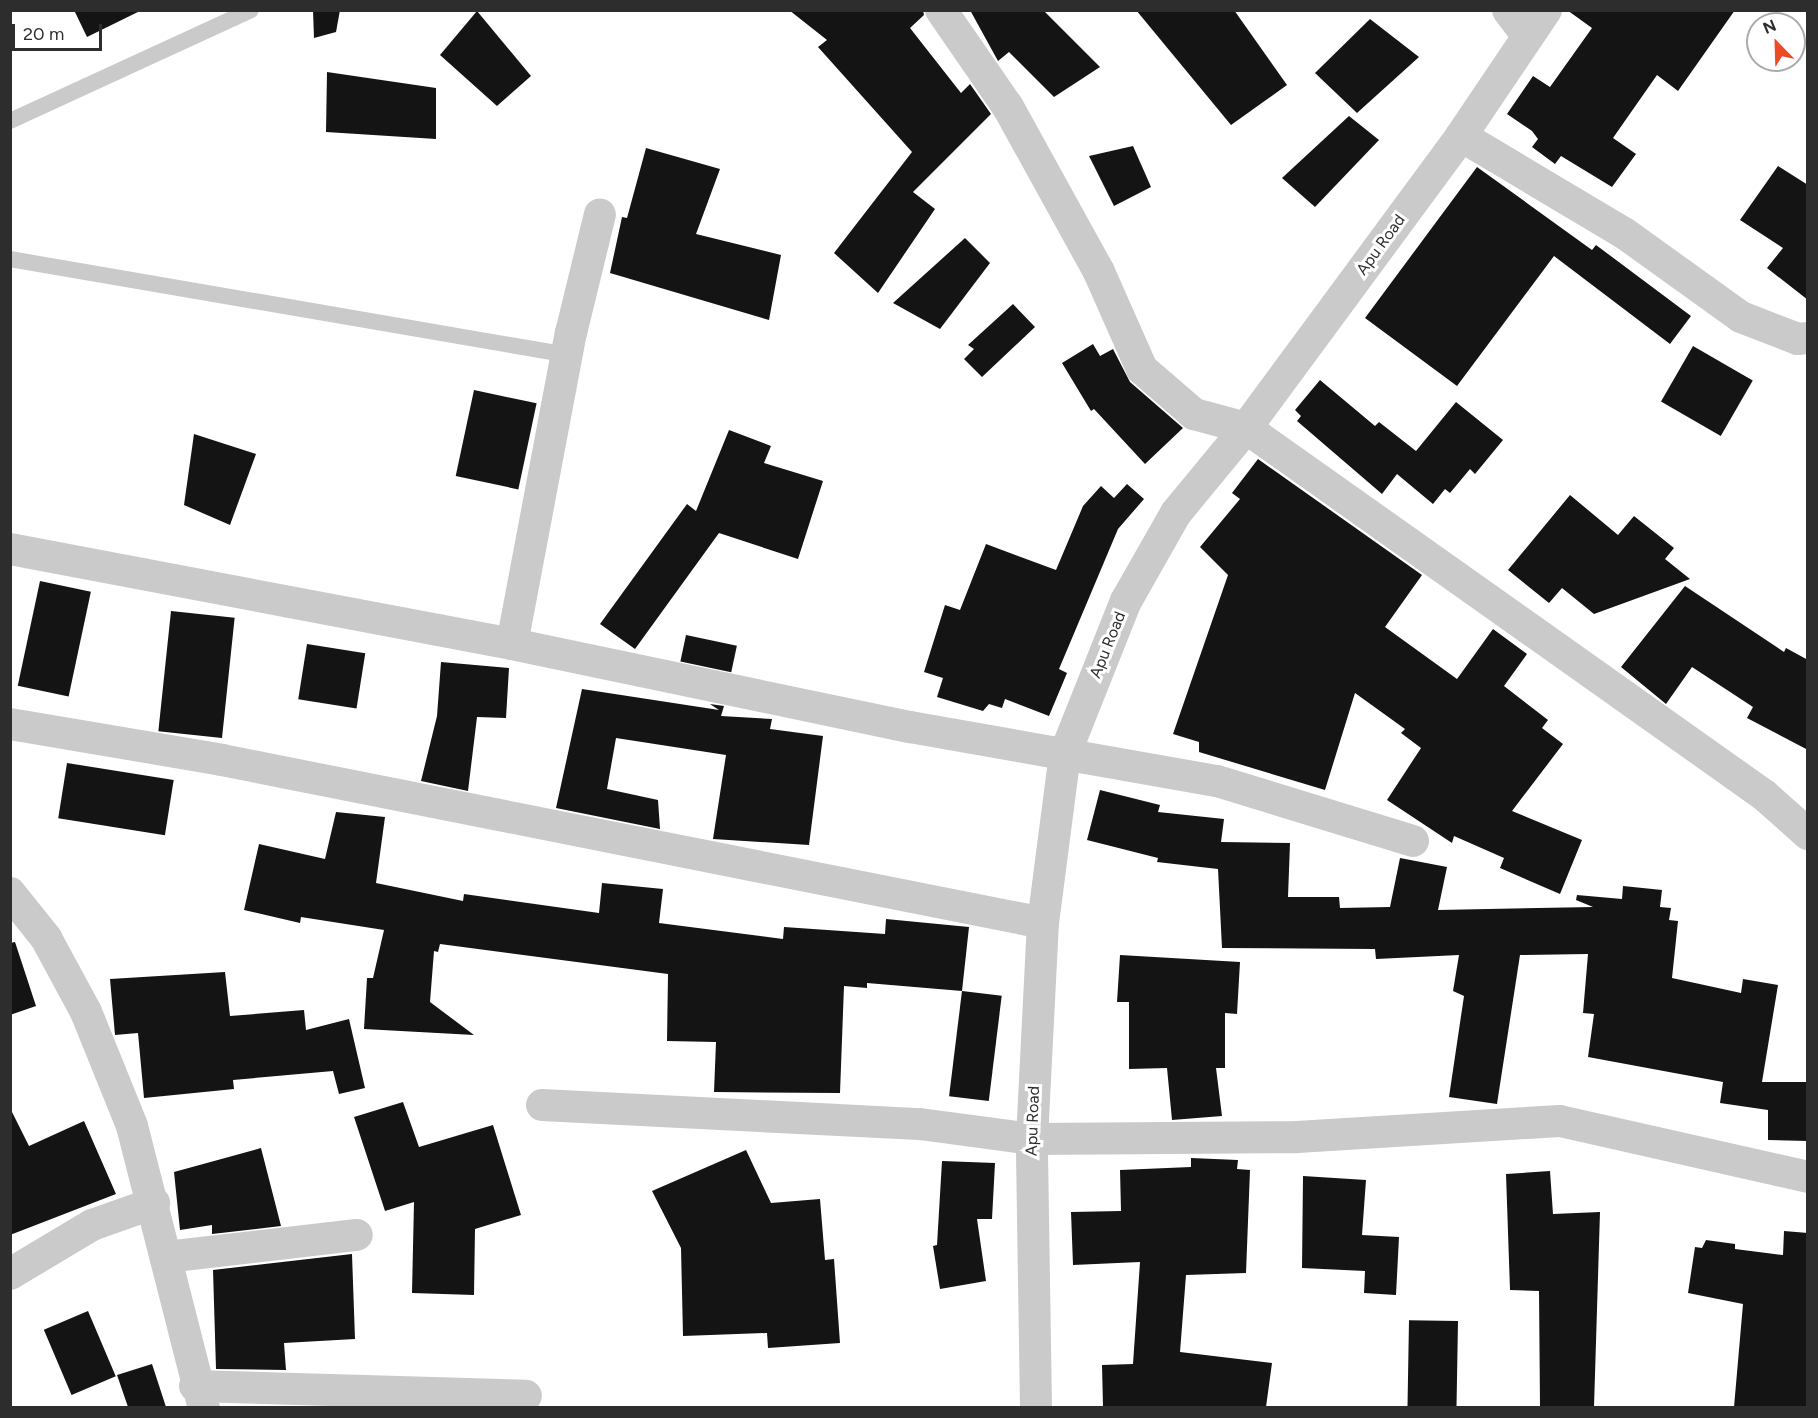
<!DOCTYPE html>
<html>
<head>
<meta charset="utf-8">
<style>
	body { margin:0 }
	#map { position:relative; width:1818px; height:1418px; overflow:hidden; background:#fff; font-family:Figtree,sans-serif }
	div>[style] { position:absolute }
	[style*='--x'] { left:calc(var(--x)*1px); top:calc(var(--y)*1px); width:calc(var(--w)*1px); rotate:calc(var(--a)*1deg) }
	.building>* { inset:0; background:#141414; transform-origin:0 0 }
	.service>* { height:16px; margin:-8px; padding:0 8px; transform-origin:8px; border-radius:8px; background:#cacaca }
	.minor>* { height:32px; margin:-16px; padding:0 16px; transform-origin:16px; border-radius:16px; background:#cacaca }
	span { translate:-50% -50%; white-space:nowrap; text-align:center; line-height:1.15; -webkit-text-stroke:6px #fff; paint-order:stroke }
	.street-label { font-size:16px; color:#2d2d2d }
	.frame { position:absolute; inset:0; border:12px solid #2d2d2d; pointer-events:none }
	.north { position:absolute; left:1746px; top:12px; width:60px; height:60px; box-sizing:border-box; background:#fff; border:2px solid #ababab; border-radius:50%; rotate:337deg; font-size:16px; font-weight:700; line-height:24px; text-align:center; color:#2d2d2d }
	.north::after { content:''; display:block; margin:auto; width:21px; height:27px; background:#ed4a26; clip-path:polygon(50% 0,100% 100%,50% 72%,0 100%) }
	.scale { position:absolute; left:12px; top:24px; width:90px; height:27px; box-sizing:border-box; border:3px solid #2d2d2d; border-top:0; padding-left:8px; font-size:18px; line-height:21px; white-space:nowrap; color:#2d2d2d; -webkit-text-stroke:4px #fff; paint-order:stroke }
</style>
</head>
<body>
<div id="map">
	<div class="building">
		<i style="clip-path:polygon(74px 10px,142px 10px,87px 37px)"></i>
		<i style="clip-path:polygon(313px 10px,340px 10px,336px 32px,314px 38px)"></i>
		<i style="clip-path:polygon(789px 10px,923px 10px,924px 15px,910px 28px,961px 93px,970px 84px,991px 114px,913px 192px,935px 209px,878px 293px,834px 253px,912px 152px,818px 47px,827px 40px)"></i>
		<i style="clip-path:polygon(970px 10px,1043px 10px,1100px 67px,1054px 97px,1009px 52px,998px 61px)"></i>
		<i style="clip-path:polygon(1136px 10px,1234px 10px,1287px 85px,1231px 125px)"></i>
		<i style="clip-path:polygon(1567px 10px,1735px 10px,1678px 91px,1657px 75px,1613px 138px,1636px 154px,1612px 187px,1561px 156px,1555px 164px,1532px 147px,1538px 139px,1532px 131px,1507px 114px,1533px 76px,1550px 87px,1592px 28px)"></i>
		<i style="clip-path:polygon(477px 11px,531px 76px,497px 106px,440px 55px)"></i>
		<i style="clip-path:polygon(1370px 19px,1419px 57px,1357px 113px,1315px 73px)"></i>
		<i style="clip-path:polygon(327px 72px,436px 88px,436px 139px,326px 132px)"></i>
		<i style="clip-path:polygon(1349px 116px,1379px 140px,1315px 207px,1282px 178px)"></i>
		<i style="clip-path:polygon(1133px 146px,1151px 187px,1114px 206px,1089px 156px)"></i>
		<i style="clip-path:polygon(646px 148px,720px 169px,696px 234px,781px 255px,769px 320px,610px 273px,622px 217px,627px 218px)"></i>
		<i style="clip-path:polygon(1778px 166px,1808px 185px,1808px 300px,1767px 268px,1783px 248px,1740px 220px)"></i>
		<i style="clip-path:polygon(1477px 167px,1592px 250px,1596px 245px,1691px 316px,1670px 344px,1554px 256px,1457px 386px,1365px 318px)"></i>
		<i style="clip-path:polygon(965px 238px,990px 263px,940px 329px,893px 303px)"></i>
		<i style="clip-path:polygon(1013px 304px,1035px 327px,982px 377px,964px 359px,974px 349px,968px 345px)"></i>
		<i style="clip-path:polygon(1093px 344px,1100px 356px,1113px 349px,1130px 382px,1183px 428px,1145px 464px,1094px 409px,1091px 411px,1062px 363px)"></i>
		<i style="left:1693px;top:346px;width:69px;height:64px;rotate:30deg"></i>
		<i style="clip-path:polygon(1320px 380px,1375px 426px,1379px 422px,1416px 451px,1456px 402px,1503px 440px,1475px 474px,1470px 469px,1450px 493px,1445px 489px,1433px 504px,1397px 474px,1382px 494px,1297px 421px,1301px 416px,1295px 410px)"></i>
		<i style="left:474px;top:390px;width:64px;height:88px;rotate:12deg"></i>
		<i style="clip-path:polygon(729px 430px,771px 446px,764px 463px,823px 481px,798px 559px,719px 533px,635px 649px,600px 624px,687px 504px,696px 511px)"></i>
		<i style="clip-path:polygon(194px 434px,256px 454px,230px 525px,184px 505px)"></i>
		<i style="clip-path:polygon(1258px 459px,1422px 575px,1385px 627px,1457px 679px,1493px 629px,1527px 654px,1504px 686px,1548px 720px,1542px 728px,1563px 744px,1512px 811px,1582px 840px,1560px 894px,1500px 868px,1504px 858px,1454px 836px,1452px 843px,1387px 800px,1421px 748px,1401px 733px,1405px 729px,1355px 693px,1325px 790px,1199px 752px,1199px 742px,1173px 734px,1228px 575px,1200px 547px,1240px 499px,1232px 493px)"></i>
		<i style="clip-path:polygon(1127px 484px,1144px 499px,1118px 529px,1059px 669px,1067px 673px,1049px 716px,1005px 699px,1002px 708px,989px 704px,983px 711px,937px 697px,943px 678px,924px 672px,945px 605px,960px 610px,986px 544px,1056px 570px,1083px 506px,1101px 486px,1114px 498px)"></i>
		<i style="clip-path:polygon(1570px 495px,1618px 535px,1634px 516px,1674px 548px,1665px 559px,1690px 579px,1594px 614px,1562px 588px,1549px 603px,1508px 570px)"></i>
		<i style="left:40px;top:581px;width:52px;height:107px;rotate:12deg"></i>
		<i style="clip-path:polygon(1685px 586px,1784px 652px,1786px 648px,1808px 660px,1808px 750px,1747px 718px,1753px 707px,1692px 667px,1666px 704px,1621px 667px)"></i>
		<i style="left:171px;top:611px;width:64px;height:121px;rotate:6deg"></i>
		<i style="left:686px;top:635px;width:52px;height:27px;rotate:12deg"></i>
		<i style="left:307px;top:644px;width:59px;height:56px;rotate:9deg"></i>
		<i style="clip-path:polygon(441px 662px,509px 668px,506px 718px,477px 717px,468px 791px,421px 781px,437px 716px)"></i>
		<i style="clip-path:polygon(582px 689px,719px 710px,710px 704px,724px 706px,721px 716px,772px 719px,770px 729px,823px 736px,809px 845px,713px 839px,726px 755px,616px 738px,607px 789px,658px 800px,660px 829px,556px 808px)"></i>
		<i style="left:67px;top:763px;width:108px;height:56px;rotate:9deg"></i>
		<i style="clip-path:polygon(1100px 790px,1160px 805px,1158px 812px,1224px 819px,1221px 842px,1290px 843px,1288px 897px,1339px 897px,1340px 908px,1390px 907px,1400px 858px,1447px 867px,1438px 910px,1593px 907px,1576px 900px,1577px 895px,1622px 899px,1623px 886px,1662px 890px,1660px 907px,1671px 908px,1669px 920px,1678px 921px,1672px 978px,1741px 993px,1743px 979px,1778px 985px,1762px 1082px,1808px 1082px,1808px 1141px,1768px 1140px,1768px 1110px,1720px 1103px,1723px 1082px,1588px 1057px,1594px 1014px,1583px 1013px,1588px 954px,1520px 955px,1497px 1104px,1449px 1097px,1464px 996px,1453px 991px,1459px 955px,1376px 959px,1375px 949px,1222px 948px,1218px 869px,1157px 862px,1158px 858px,1087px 840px)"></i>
		<i style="clip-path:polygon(336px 812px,385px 817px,376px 883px,463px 901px,464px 894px,599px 913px,602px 883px,663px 889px,659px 923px,783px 939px,784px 927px,885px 934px,886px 919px,969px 927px,962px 991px,867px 983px,867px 988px,844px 986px,840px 1093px,714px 1092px,716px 1042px,667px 1041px,668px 974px,440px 944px,438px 952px,434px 951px,430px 1002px,474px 1035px,364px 1029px,367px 978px,373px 978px,384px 930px,301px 917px,300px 923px,244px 910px,259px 844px,325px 859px)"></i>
		<i style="clip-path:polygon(15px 942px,36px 1006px,10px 1015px,10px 943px)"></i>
		<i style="clip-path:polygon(1120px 955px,1240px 962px,1237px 1014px,1225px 1013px,1225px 1068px,1216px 1068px,1222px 1116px,1172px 1120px,1167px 1068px,1129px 1069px,1129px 1002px,1117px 1002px)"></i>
		<i style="clip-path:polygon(225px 972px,230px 1016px,304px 1010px,306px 1030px,349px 1019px,365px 1088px,339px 1094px,333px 1071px,233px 1080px,234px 1089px,144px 1098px,138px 1033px,115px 1035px,110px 979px)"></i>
		<i style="left:962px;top:991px;width:40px;height:106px;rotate:7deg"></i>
		<i style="clip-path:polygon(403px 1102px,419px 1147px,493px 1125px,521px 1215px,475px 1229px,474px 1295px,412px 1293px,414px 1202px,385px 1211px,354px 1117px)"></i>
		<i style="clip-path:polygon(10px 1108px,29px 1146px,84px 1121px,116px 1194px,10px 1235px)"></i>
		<i style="clip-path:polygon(261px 1148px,281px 1226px,212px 1234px,212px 1225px,180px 1230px,174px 1172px)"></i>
		<i style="clip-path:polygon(746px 1150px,771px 1203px,820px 1199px,825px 1260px,834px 1259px,840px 1343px,768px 1348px,767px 1333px,683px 1336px,681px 1248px,652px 1191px)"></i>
		<i style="clip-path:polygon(1191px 1158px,1238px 1160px,1237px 1169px,1250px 1170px,1246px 1273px,1186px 1275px,1180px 1352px,1272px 1363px,1266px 1407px,1103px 1407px,1102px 1365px,1133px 1364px,1140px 1262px,1073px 1265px,1071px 1212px,1121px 1211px,1120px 1170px,1191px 1167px)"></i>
		<i style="clip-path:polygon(942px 1161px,995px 1163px,992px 1219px,977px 1219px,986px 1281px,940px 1289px,933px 1246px,937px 1245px)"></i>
		<i style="clip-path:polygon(1550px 1171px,1553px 1214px,1600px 1212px,1594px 1407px,1540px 1407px,1539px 1291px,1510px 1290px,1506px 1174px)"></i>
		<i style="clip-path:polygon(1303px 1176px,1366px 1180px,1362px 1235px,1399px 1237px,1396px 1295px,1364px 1293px,1365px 1271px,1302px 1268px)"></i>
		<i style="clip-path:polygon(1784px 1231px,1808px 1233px,1808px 1407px,1734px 1407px,1743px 1304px,1688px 1293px,1695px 1247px,1702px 1248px,1706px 1240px,1735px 1244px,1735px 1249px,1783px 1255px)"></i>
		<i style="clip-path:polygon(352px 1254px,355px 1339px,284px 1343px,286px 1370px,216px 1369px,213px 1270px)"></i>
		<i style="left:88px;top:1311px;width:71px;height:48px;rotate:67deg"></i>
		<i style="left:1458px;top:1321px;width:86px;height:49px;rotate:91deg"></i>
		<i style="clip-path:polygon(152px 1364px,166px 1407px,128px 1407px,117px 1375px)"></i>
	</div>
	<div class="service">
		<i style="--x:10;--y:121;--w:265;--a:-24.7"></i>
		<i style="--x:10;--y:259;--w:566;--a:9.76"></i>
	</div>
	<div class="minor">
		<i style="--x:941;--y:10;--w:118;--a:55.4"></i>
		<i style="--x:1008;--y:107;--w:188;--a:61.1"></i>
		<i style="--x:1099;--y:272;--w:106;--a:66.1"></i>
		<i style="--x:1142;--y:369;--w:69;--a:40.9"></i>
		<i style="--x:1194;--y:414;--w:54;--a:15.1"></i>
		<i style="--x:1246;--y:428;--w:635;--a:35.32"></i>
		<i style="--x:1764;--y:795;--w:59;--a:41.6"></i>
		<i style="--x:1508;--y:10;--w:30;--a:53"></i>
		<i style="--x:1461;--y:136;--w:190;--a:30.8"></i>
		<i style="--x:1624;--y:233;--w:144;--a:35.7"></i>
		<i style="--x:1741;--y:317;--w:61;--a:21.1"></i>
		<i style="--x:1798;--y:339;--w:10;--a:-6"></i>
		<i style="--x:10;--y:549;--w:511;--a:10.72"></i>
		<i style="--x:512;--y:644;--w:407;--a:11.8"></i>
		<i style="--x:910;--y:727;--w:312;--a:10"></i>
		<i style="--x:1217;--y:781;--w:205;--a:17"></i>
		<i style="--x:512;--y:644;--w:317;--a:-79.3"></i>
		<i style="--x:571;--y:333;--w:122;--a:-76.3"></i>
		<i style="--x:10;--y:724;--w:215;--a:9.6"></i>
		<i style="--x:222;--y:760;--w:837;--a:11.23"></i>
		<i style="--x:10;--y:893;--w:58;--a:51.3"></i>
		<i style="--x:46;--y:938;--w:84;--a:61.6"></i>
		<i style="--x:86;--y:1012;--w:123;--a:68"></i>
		<i style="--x:132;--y:1126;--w:291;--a:75.7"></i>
		<i style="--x:542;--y:1105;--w:378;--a:2.9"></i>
		<i style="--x:920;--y:1124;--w:113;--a:7.6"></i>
		<i style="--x:1032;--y:1139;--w:265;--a:-0.4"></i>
		<i style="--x:1297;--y:1137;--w:263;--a:-3.5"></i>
		<i style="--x:1560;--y:1121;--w:254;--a:12.7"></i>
		<i style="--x:166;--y:1257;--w:192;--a:-6.6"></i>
		<i style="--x:10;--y:1274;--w:96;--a:-30.9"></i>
		<i style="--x:92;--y:1225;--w:66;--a:-19.5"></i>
		<i style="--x:195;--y:1386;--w:331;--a:1.7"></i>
		<i style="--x:1036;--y:1408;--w:269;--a:-90.9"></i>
		<i style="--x:1032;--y:1139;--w:216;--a:-87.1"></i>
		<i style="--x:1043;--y:923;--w:170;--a:-82.6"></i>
		<i style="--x:1065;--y:754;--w:165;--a:-68.3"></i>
		<i style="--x:1126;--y:601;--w:101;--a:-60.4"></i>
		<i style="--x:1176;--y:513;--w:110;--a:-50.5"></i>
		<i style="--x:1246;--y:428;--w:363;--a:-53.6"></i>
		<i style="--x:1461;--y:136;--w:152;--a:-56"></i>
	</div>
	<div class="street-label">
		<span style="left:1381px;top:245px;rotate:-54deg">Apu Road</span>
		<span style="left:1108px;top:645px;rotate:-68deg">Apu Road</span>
		<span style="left:1033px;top:1121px;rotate:-88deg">Apu Road</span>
	</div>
	<div class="frame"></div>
	<div class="north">N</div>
	<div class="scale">20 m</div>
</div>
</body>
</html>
